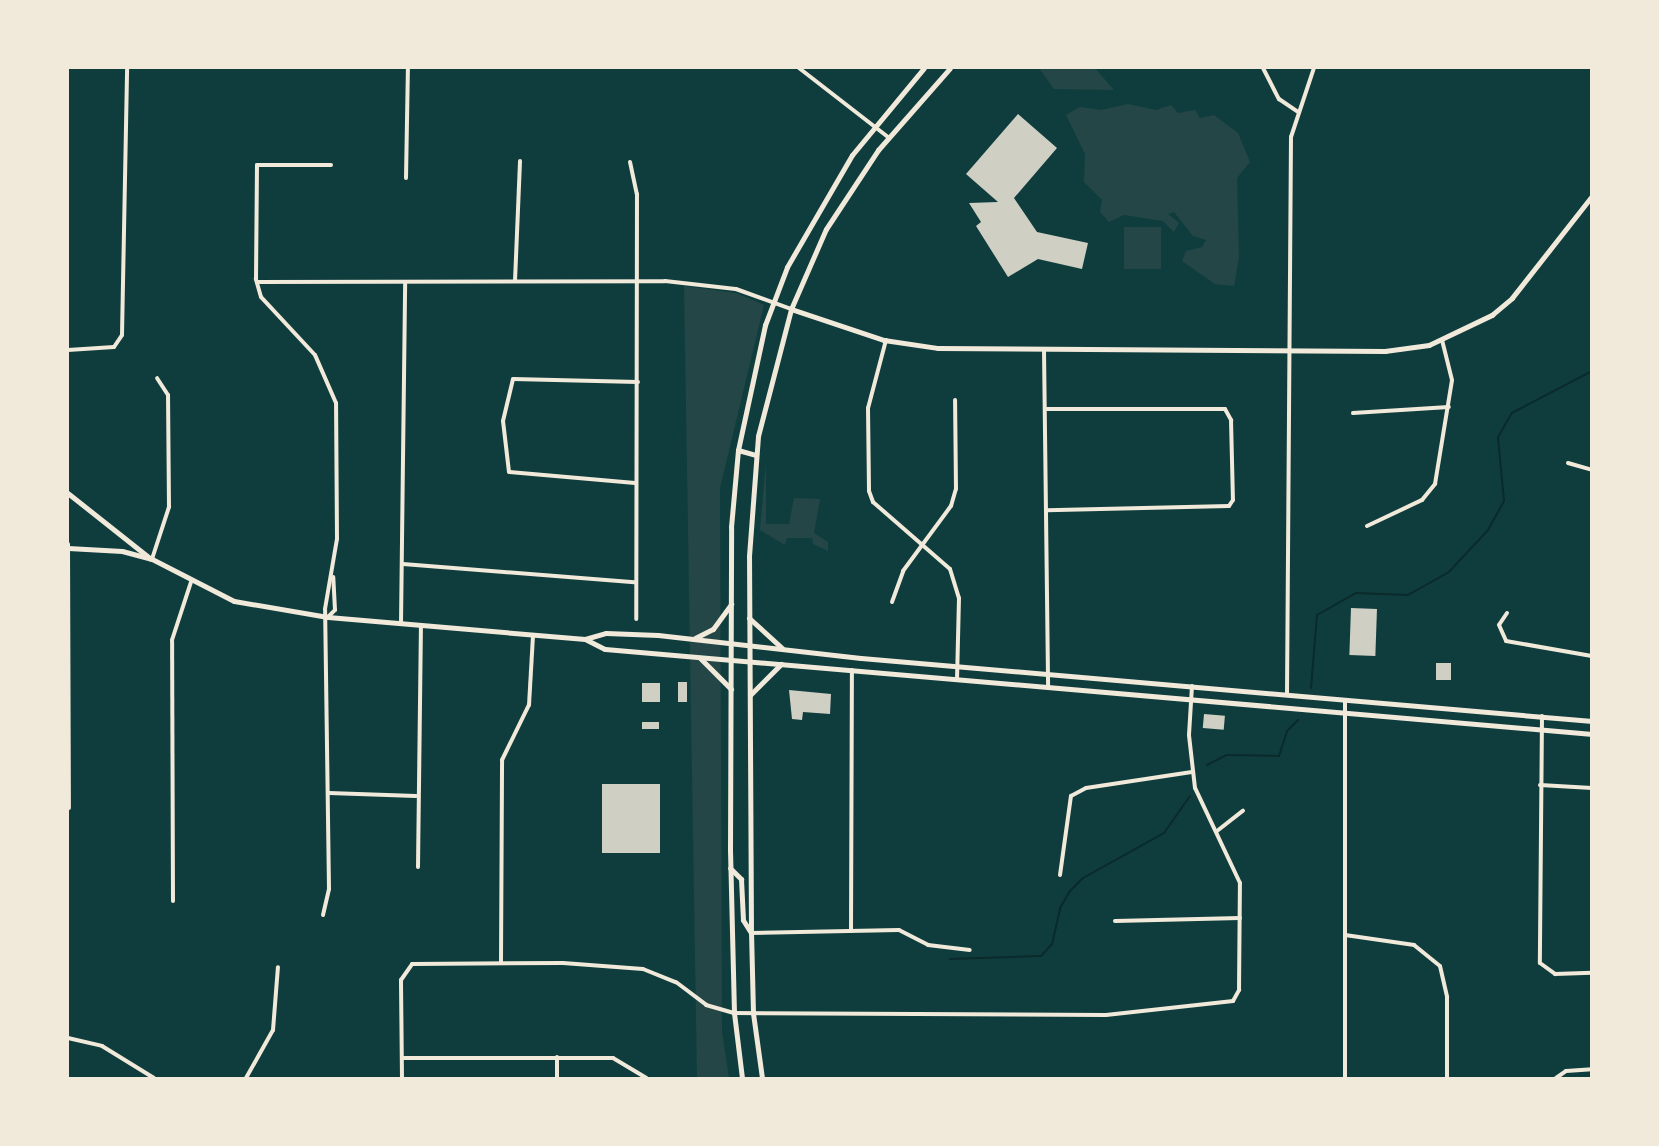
<!DOCTYPE html>
<html>
<head>
<meta charset="utf-8">
<style>
	body { margin:0 }
	#map { position:relative; width:1659px; height:1146px; overflow:hidden; background:#0f3d3e; font-family:Jost,sans-serif }
	div>[style] { position:absolute }
	[style*='--x'] { left:calc(var(--x)*1px); top:calc(var(--y)*1px); width:calc(var(--w)*1px); rotate:calc(var(--a)*1deg) }
	.green>* { inset:0; background:#244646; transform-origin:0 0 }
	.stream>* { height:2px; margin:-1px; padding:0 1px; transform-origin:1px; border-radius:1px; background:#0a2a2b }
	.building>* { inset:0; background:#cfcfc3; transform-origin:0 0 }
	.minor>* { height:4px; margin:-2px; padding:0 2px; transform-origin:2px; border-radius:2px; background:#f1e9da }
	.tertiary>* { height:4.5px; margin:-2.25px; padding:0 2.25px; transform-origin:2.25px; border-radius:2.25px; background:#f1e9da }
	.secondary>* { height:5px; margin:-2.5px; padding:0 2.5px; transform-origin:2.5px; border-radius:2.5px; background:#f1e9da }
	span { translate:-50% -50%; white-space:nowrap; text-align:center; line-height:1.15; -webkit-text-stroke:4.5px #f1e9da; paint-order:stroke }
	.frame { position:absolute; inset:0; border:69px solid #f1e9da; pointer-events:none }
</style>
</head>
<body>
<div id="map">
	<div class="green">
		<i style="clip-path:polygon(1039px 68px,1095px 68px,1114px 90px,1054px 89px)"></i>
		<i style="clip-path:polygon(1128px 104px,1156px 110px,1171px 105px,1178px 113px,1195px 110px,1200px 118px,1214px 115px,1238px 133px,1250px 162px,1237px 178px,1239px 257px,1234px 286px,1215px 284px,1182px 261px,1186px 251px,1202px 247px,1206px 240px,1193px 236px,1174px 212px,1168px 214px,1179px 223px,1174px 232px,1163px 221px,1124px 215px,1109px 222px,1100px 212px,1102px 200px,1084px 182px,1085px 154px,1066px 115px,1080px 107px,1101px 110px)"></i>
		<i style="left:1124px;top:227px;width:37px;height:42px"></i>
		<i style="clip-path:polygon(684px 286px,736px 293px,764px 305px,720px 488px,722px 1032px,729px 1078px,697px 1078px)"></i>
		<i style="clip-path:polygon(766px 462px,766px 524px,789px 524px,794px 498px,820px 499px,814px 533px,828px 542px,828px 551px,813px 544px,812px 538px,787px 538px,785px 545px,760px 530px)"></i>
	</div>
	<div class="stream">
		<i style="--x:1311;--y:688;--w:73;--a:-85.3"></i>
		<i style="--x:1317;--y:615;--w:45;--a:-29.4"></i>
		<i style="--x:1356;--y:593;--w:52;--a:2.2"></i>
		<i style="--x:1408;--y:595;--w:47;--a:-29.3"></i>
		<i style="--x:1449;--y:572;--w:57;--a:-47.1"></i>
		<i style="--x:1488;--y:530;--w:33;--a:-61"></i>
		<i style="--x:1504;--y:501;--w:64;--a:-95.4"></i>
		<i style="--x:1498;--y:437;--w:28;--a:-60"></i>
		<i style="--x:1512;--y:413;--w:90;--a:-27.7"></i>
		<i style="--x:1207;--y:765;--w:22;--a:-27"></i>
		<i style="--x:1227;--y:755;--w:52;--a:1.1"></i>
		<i style="--x:1279;--y:756;--w:26;--a:-72"></i>
		<i style="--x:1287;--y:731;--w:16;--a:-45"></i>
		<i style="--x:950;--y:959;--w:91;--a:-1.9"></i>
		<i style="--x:1041;--y:956;--w:16;--a:-47"></i>
		<i style="--x:1052;--y:944;--w:37;--a:-77"></i>
		<i style="--x:1060;--y:908;--w:20;--a:-60"></i>
		<i style="--x:1070;--y:891;--w:18;--a:-45"></i>
		<i style="--x:1083;--y:878;--w:93;--a:-29.1"></i>
		<i style="--x:1164;--y:833;--w:45;--a:-54.9"></i>
	</div>
	<div class="building">
		<i style="clip-path:polygon(1018px 114px,1057px 148px,1014px 198px,1037px 232px,1088px 243px,1082px 269px,1038px 259px,1008px 277px,976px 226px,981px 222px,969px 203px,998px 202px,966px 174px)"></i>
		<i style="left:1351px;top:608px;width:26px;height:47px;rotate:2deg"></i>
		<i style="left:1436px;top:663px;width:15px;height:17px"></i>
		<i style="left:678px;top:682px;width:9px;height:20px"></i>
		<i style="left:642px;top:683px;width:18px;height:19px"></i>
		<i style="clip-path:polygon(789px 690px,831px 694px,830px 714px,803px 712px,802px 720px,792px 719px)"></i>
		<i style="left:1204px;top:714px;width:21px;height:14px;rotate:5deg"></i>
		<i style="left:642px;top:722px;width:17px;height:7px"></i>
		<i style="left:602px;top:784px;width:58px;height:69px"></i>
	</div>
	<div class="minor">
		<i style="--x:799;--y:68;--w:113;--a:37.8"></i>
		<i style="--x:1263;--y:68;--w:35;--a:63"></i>
		<i style="--x:1279;--y:99;--w:22;--a:34"></i>
		<i style="--x:630;--y:162;--w:33;--a:78"></i>
		<i style="--x:637;--y:194;--w:425;--a:90.1"></i>
		<i style="--x:406;--y:178;--w:110;--a:-89"></i>
		<i style="--x:515;--y:281;--w:120;--a:-87.6"></i>
		<i style="--x:257;--y:282;--w:408;--a:-0.1"></i>
		<i style="--x:665;--y:281;--w:71;--a:6.4"></i>
		<i style="--x:736;--y:289;--w:59;--a:20"></i>
		<i style="--x:886;--y:340;--w:70;--a:104.8"></i>
		<i style="--x:868;--y:408;--w:83;--a:89.3"></i>
		<i style="--x:869;--y:491;--w:12;--a:70"></i>
		<i style="--x:873;--y:502;--w:102;--a:41"></i>
		<i style="--x:950;--y:569;--w:30;--a:73"></i>
		<i style="--x:959;--y:598;--w:80;--a:91.4"></i>
		<i style="--x:68;--y:350;--w:46;--a:-3.7"></i>
		<i style="--x:114;--y:347;--w:14;--a:-56"></i>
		<i style="--x:122;--y:335;--w:267;--a:-88.9"></i>
		<i style="--x:1044;--y:350;--w:336;--a:89.3"></i>
		<i style="--x:1047;--y:409;--w:178;--a:0"></i>
		<i style="--x:1225;--y:409;--w:13;--a:61"></i>
		<i style="--x:1231;--y:420;--w:80;--a:88.6"></i>
		<i style="--x:1233;--y:500;--w:7;--a:124"></i>
		<i style="--x:1229;--y:506;--w:182;--a:178.7"></i>
		<i style="--x:1353;--y:413;--w:96;--a:-3.6"></i>
		<i style="--x:1568;--y:463;--w:25;--a:16"></i>
		<i style="--x:635;--y:483;--w:126;--a:-175"></i>
		<i style="--x:509;--y:472;--w:51;--a:-96.7"></i>
		<i style="--x:503;--y:421;--w:43;--a:-76.6"></i>
		<i style="--x:513;--y:379;--w:125;--a:1.4"></i>
		<i style="--x:1367;--y:526;--w:61;--a:-25.3"></i>
		<i style="--x:1422;--y:500;--w:21;--a:-51"></i>
		<i style="--x:1435;--y:484;--w:105;--a:-80.7"></i>
		<i style="--x:1452;--y:380;--w:41;--a:-104"></i>
		<i style="--x:68;--y:544;--w:264;--a:89.8"></i>
		<i style="--x:152;--y:559;--w:55;--a:-71.9"></i>
		<i style="--x:169;--y:507;--w:112;--a:-90.5"></i>
		<i style="--x:168;--y:395;--w:20;--a:-123"></i>
		<i style="--x:403;--y:564;--w:232;--a:4.5"></i>
		<i style="--x:892;--y:602;--w:33;--a:-70"></i>
		<i style="--x:903;--y:571;--w:81;--a:-53.6"></i>
		<i style="--x:951;--y:506;--w:18;--a:-74"></i>
		<i style="--x:956;--y:489;--w:89;--a:-90.6"></i>
		<i style="--x:1507;--y:613;--w:14;--a:124"></i>
		<i style="--x:1499;--y:625;--w:17;--a:66"></i>
		<i style="--x:1506;--y:641;--w:87;--a:9.9"></i>
		<i style="--x:328;--y:617;--w:10;--a:-45"></i>
		<i style="--x:335;--y:610;--w:33;--a:-93"></i>
		<i style="--x:401;--y:623;--w:340;--a:-89.3"></i>
		<i style="--x:1287;--y:695;--w:558;--a:-89.59"></i>
		<i style="--x:1291;--y:137;--w:73;--a:-71.6"></i>
		<i style="--x:1542;--y:716;--w:247;--a:90.5"></i>
		<i style="--x:1540;--y:963;--w:19;--a:36"></i>
		<i style="--x:1555;--y:974;--w:37;--a:-2"></i>
		<i style="--x:1540;--y:785;--w:52;--a:3.3"></i>
		<i style="--x:329;--y:793;--w:87;--a:2"></i>
		<i style="--x:1217;--y:831;--w:33;--a:-38"></i>
		<i style="--x:418;--y:867;--w:242;--a:-89.3"></i>
		<i style="--x:1060;--y:875;--w:80;--a:-82.1"></i>
		<i style="--x:1071;--y:796;--w:17;--a:-28"></i>
		<i style="--x:1086;--y:788;--w:107;--a:-8.6"></i>
		<i style="--x:173;--y:901;--w:261;--a:-90.2"></i>
		<i style="--x:172;--y:640;--w:61;--a:-71.9"></i>
		<i style="--x:323;--y:915;--w:27;--a:-77"></i>
		<i style="--x:329;--y:889;--w:280;--a:-90.8"></i>
		<i style="--x:325;--y:609;--w:71;--a:-80.3"></i>
		<i style="--x:337;--y:539;--w:136;--a:-90.4"></i>
		<i style="--x:336;--y:403;--w:52;--a:-113.6"></i>
		<i style="--x:315;--y:355;--w:79;--a:-133"></i>
		<i style="--x:261;--y:297;--w:19;--a:-106"></i>
		<i style="--x:256;--y:279;--w:114;--a:-89.5"></i>
		<i style="--x:257;--y:165;--w:74;--a:0"></i>
		<i style="--x:1115;--y:921;--w:125;--a:-1.4"></i>
		<i style="--x:851;--y:931;--w:261;--a:-89.8"></i>
		<i style="--x:751;--y:933;--w:148;--a:-1.2"></i>
		<i style="--x:899;--y:930;--w:33;--a:27"></i>
		<i style="--x:928;--y:945;--w:42;--a:6.8"></i>
		<i style="--x:1345;--y:935;--w:70;--a:8.2"></i>
		<i style="--x:1414;--y:945;--w:33;--a:39"></i>
		<i style="--x:1440;--y:966;--w:32;--a:77"></i>
		<i style="--x:1447;--y:997;--w:81;--a:90"></i>
		<i style="--x:501;--y:962;--w:202;--a:-89.7"></i>
		<i style="--x:502;--y:760;--w:61;--a:-63.9"></i>
		<i style="--x:529;--y:705;--w:70;--a:-86.7"></i>
		<i style="--x:68;--y:1038;--w:35;--a:13"></i>
		<i style="--x:102;--y:1046;--w:61;--a:31.6"></i>
		<i style="--x:403;--y:1058;--w:210;--a:0"></i>
		<i style="--x:613;--y:1058;--w:39;--a:31"></i>
		<i style="--x:246;--y:1078;--w:55;--a:-60.6"></i>
		<i style="--x:273;--y:1030;--w:63;--a:-85.5"></i>
		<i style="--x:402;--y:1078;--w:98;--a:-90.6"></i>
		<i style="--x:401;--y:980;--w:19;--a:-55"></i>
		<i style="--x:412;--y:964;--w:151;--a:-0.4"></i>
		<i style="--x:563;--y:963;--w:80;--a:4.3"></i>
		<i style="--x:643;--y:969;--w:35;--a:22"></i>
		<i style="--x:676;--y:982;--w:38;--a:37"></i>
		<i style="--x:706;--y:1005;--w:29;--a:16"></i>
		<i style="--x:734;--y:1013;--w:372;--a:0.3"></i>
		<i style="--x:1106;--y:1015;--w:128;--a:-6.3"></i>
		<i style="--x:1233;--y:1001;--w:13;--a:-61"></i>
		<i style="--x:1239;--y:990;--w:107;--a:-89.5"></i>
		<i style="--x:1240;--y:883;--w:105;--a:-115.3"></i>
		<i style="--x:1195;--y:788;--w:53;--a:-96.5"></i>
		<i style="--x:1189;--y:735;--w:49;--a:-86.5"></i>
		<i style="--x:557;--y:1078;--w:21;--a:-90"></i>
		<i style="--x:1345;--y:1078;--w:378;--a:-90"></i>
		<i style="--x:1556;--y:1078;--w:12;--a:-35"></i>
		<i style="--x:1566;--y:1071;--w:26;--a:-4"></i>
	</div>
	<div class="tertiary">
		<i style="--x:791;--y:309;--w:98;--a:18.4"></i>
		<i style="--x:884;--y:340;--w:55;--a:8.4"></i>
		<i style="--x:938;--y:348;--w:447;--a:0.4"></i>
		<i style="--x:1385;--y:351;--w:44;--a:-7.8"></i>
		<i style="--x:1429;--y:345;--w:70;--a:-25.5"></i>
		<i style="--x:1492;--y:315;--w:26;--a:-40"></i>
		<i style="--x:1512;--y:298;--w:130;--a:-51.9"></i>
		<i style="--x:68;--y:493;--w:105;--a:38.4"></i>
	</div>
	<div class="secondary">
		<i style="--x:738;--y:450;--w:18;--a:16"></i>
		<i style="--x:68;--y:548;--w:54;--a:3.2"></i>
		<i style="--x:122;--y:551;--w:31;--a:15"></i>
		<i style="--x:152;--y:559;--w:92;--a:27.1"></i>
		<i style="--x:234;--y:601;--w:95;--a:9.7"></i>
		<i style="--x:328;--y:617;--w:258;--a:4.9"></i>
		<i style="--x:585;--y:639;--w:22;--a:27"></i>
		<i style="--x:605;--y:649;--w:991;--a:4.92"></i>
		<i style="--x:749;--y:618;--w:45;--a:42.3"></i>
		<i style="--x:695;--y:638;--w:20;--a:-27"></i>
		<i style="--x:713;--y:629;--w:31;--a:-54"></i>
		<i style="--x:585;--y:639;--w:22;--a:-16"></i>
		<i style="--x:606;--y:633;--w:52;--a:2.2"></i>
		<i style="--x:658;--y:635;--w:204;--a:6.5"></i>
		<i style="--x:861;--y:658;--w:734;--a:4.93"></i>
		<i style="--x:700;--y:658;--w:44;--a:45"></i>
		<i style="--x:750;--y:695;--w:44;--a:-45"></i>
		<i style="--x:730;--y:868;--w:16;--a:45"></i>
		<i style="--x:741;--y:879;--w:41;--a:87.2"></i>
		<i style="--x:743;--y:920;--w:15;--a:58"></i>
		<i style="--x:742;--y:1078;--w:65;--a:-97"></i>
		<i style="--x:734;--y:1013;--w:162;--a:-91.4"></i>
		<i style="--x:730;--y:851;--w:324;--a:-89.8"></i>
		<i style="--x:731;--y:527;--w:77;--a:-84.8"></i>
		<i style="--x:738;--y:450;--w:128;--a:-77.8"></i>
		<i style="--x:765;--y:325;--w:62;--a:-69.2"></i>
		<i style="--x:787;--y:267;--w:129;--a:-59.9"></i>
		<i style="--x:852;--y:155;--w:113;--a:-50.4"></i>
		<i style="--x:762;--y:1078;--w:66;--a:-97.9"></i>
		<i style="--x:753;--y:1013;--w:80;--a:-91.4"></i>
		<i style="--x:751;--y:933;--w:377;--a:-90.3"></i>
		<i style="--x:749;--y:556;--w:120;--a:-85.7"></i>
		<i style="--x:758;--y:436;--w:131;--a:-75.4"></i>
		<i style="--x:791;--y:309;--w:87;--a:-66.4"></i>
		<i style="--x:826;--y:229;--w:95;--a:-56.6"></i>
		<i style="--x:878;--y:150;--w:109;--a:-48.7"></i>
	</div>
	<div class="frame"></div>
</div>
</body>
</html>
